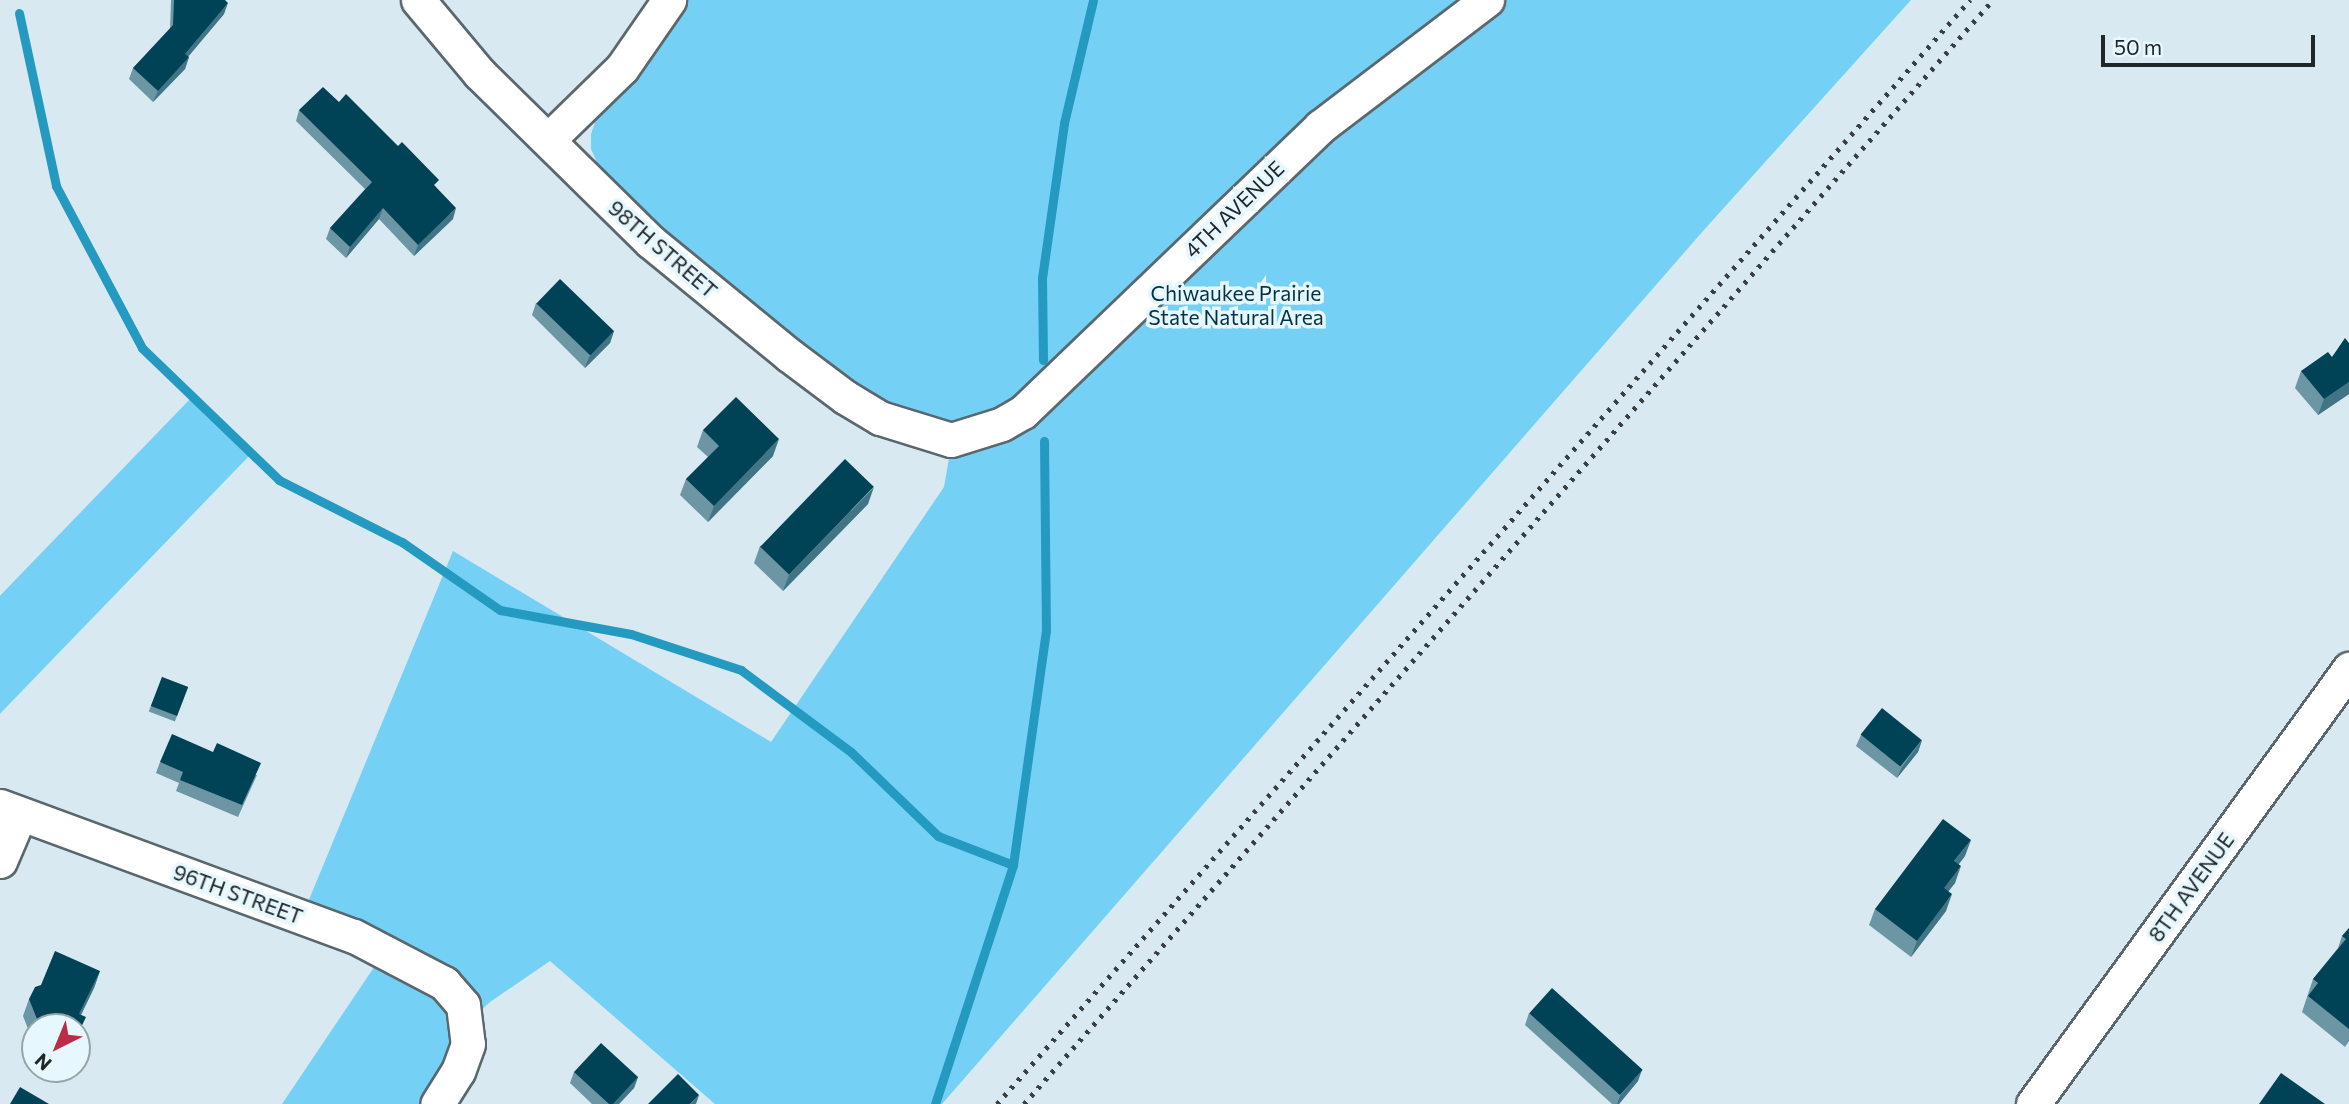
<!DOCTYPE html>
<html>
<head>
<meta charset="utf-8">
<style>
	body { margin:0 }
	#map { position:relative; width:2349px; height:1104px; overflow:hidden; background:#d9e9f1; font-family:Commissioner,sans-serif }
	div>[style] { position:absolute }
	[style*='--x'] { left:calc(var(--x)*1px); top:calc(var(--y)*1px); width:calc(var(--w)*1px); rotate:calc(var(--a)*1deg) }
	.green>* { inset:0; background:#74d0f4; transform-origin:0 0 }
	.stream>* { height:9px; margin:-4.5px; padding:0 4.5px; transform-origin:4.5px; border-radius:4.5px; background:#249ac1 }
	.roads { filter:drop-shadow(2px 0 #5a686e) drop-shadow(-2px 0 #5a686e) drop-shadow(0 2px #5a686e) drop-shadow(0 -2px #5a686e) }
	.minor>* { height:33px; margin:-16.5px; padding:0 16.5px; transform-origin:16.5px; border-radius:16.5px; background:#fff }
	.rail>* { height:5px; margin-top:-2.5px; transform-origin:0; background:repeating-linear-gradient(90deg,#384043 0 3.5px,transparent 0 10.5px) }
	.wall>* { inset:0; background:#6c96a4; transform-origin:0 0 }
	.shaded-wall>* { inset:0; background:#417585 }
	.building>* { inset:0; background:#004357; transform-origin:0 0 }
	span { translate:-50% -50%; white-space:nowrap; text-align:center; line-height:1.15; -webkit-text-stroke:7px #e6f7fe; paint-order:stroke }
	.street-label { font-size:21px; color:#202629 }
	.park-label { font-size:21px; color:#003444 }
	.north { position:absolute; left:21px; top:1013px; width:70px; height:70px; box-sizing:border-box; background:#e6f7fe; border:2px solid #97a3a9; border-radius:50%; rotate:223deg; font-size:19px; font-weight:700; line-height:28px; text-align:center; color:#202629 }
	.north::after { content:''; display:block; margin:auto; width:24px; height:32px; background:#bc2b47; clip-path:polygon(50% 0,100% 100%,50% 72%,0 100%) }
	.scale { position:absolute; left:2101px; top:35px; width:214px; height:32px; box-sizing:border-box; border:4px solid #202629; border-top:0; padding-left:9px; font-size:21px; line-height:24px; white-space:nowrap; color:#202629; -webkit-text-stroke:5px #e6f7fe; paint-order:stroke }
</style>
</head>
<body>
<div id="map">
	<div class="green">
		<i style="clip-path:polygon(684px 0,1911px 0,1703px 231px,942px 1104px,715px 1104px,550px 961px,490px 1002px,456px 1033px,448px 1057px,420px 1104px,282px 1104px,391px 942px,306px 907px,453px 551px,771px 742px,944px 487px,955px 424px,895px 409px,873px 397px,693px 260px,601px 171px,591px 149px,591px 134px,599px 111px)"></i>
		<i style="left:192px;top:397px;width:82px;height:439px;rotate:44deg"></i>
	</div>
	<div class="stream">
		<i style="--x:19;--y:13;--w:177;--a:77.9"></i>
		<i style="--x:56;--y:186;--w:183;--a:62"></i>
		<i style="--x:142;--y:348;--w:190;--a:43.9"></i>
		<i style="--x:279;--y:480;--w:138;--a:26.8"></i>
		<i style="--x:402;--y:542;--w:119;--a:34.8"></i>
		<i style="--x:500;--y:610;--w:133;--a:10.4"></i>
		<i style="--x:631;--y:634;--w:116;--a:18.1"></i>
		<i style="--x:741;--y:670;--w:137;--a:36.7"></i>
		<i style="--x:851;--y:752;--w:121;--a:44"></i>
		<i style="--x:938;--y:836;--w:80;--a:21.1"></i>
		<i style="--x:1043;--y:360;--w:82;--a:-90.7"></i>
		<i style="--x:1042;--y:278;--w:157;--a:-81.9"></i>
		<i style="--x:1064;--y:123;--w:126;--a:-76.7"></i>
		<i style="--x:935;--y:1104;--w:251;--a:-71.9"></i>
		<i style="--x:1013;--y:865;--w:236;--a:-82"></i>
		<i style="--x:1046;--y:631;--w:190;--a:-90.6"></i>
	</div>
	<div class="roads">
		<div class="minor">
			<i style="--x:418;--y:0;--w:95;--a:50.1"></i>
			<i style="--x:479;--y:73;--w:241;--a:44.5"></i>
			<i style="--x:651;--y:242;--w:178;--a:39.3"></i>
			<i style="--x:789;--y:355;--w:70;--a:36.9"></i>
			<i style="--x:845;--y:397;--w:41;--a:31"></i>
			<i style="--x:880;--y:418;--w:74;--a:17.2"></i>
			<i style="--x:951;--y:440;--w:53;--a:-17.4"></i>
			<i style="--x:1002;--y:424;--w:24;--a:-30"></i>
			<i style="--x:1023;--y:412;--w:412;--a:-43.8"></i>
			<i style="--x:1320;--y:127;--w:210;--a:-37.3"></i>
			<i style="--x:548;--y:140;--w:103;--a:-44.2"></i>
			<i style="--x:622;--y:68;--w:83;--a:-55.3"></i>
			<i style="--x:0;--y:806;--w:377;--a:20.2"></i>
			<i style="--x:354;--y:936;--w:102;--a:27.6"></i>
			<i style="--x:444;--y:983;--w:29;--a:49"></i>
			<i style="--x:463;--y:1005;--w:39;--a:83"></i>
			<i style="--x:468;--y:1044;--w:29;--a:110"></i>
			<i style="--x:458;--y:1071;--w:39;--a:122"></i>
			<i style="--x:0;--y:861;--w:51;--a:-66.9"></i>
			<i style="--x:2033;--y:1104;--w:538;--a:-54"></i>
		</div>
	</div>
	<div class="rail">
		<i style="--x:997;--y:1104;--w:1472;--a:-48.61"></i>
		<i style="--x:1024;--y:1104;--w:1469;--a:-48.73"></i>
	</div>
	<div class="wall">
		<i style="clip-path:polygon(171px 0,225px 0,224px 14px,188px 57px,189px 57px,185px 69px,153px 102px,129px 79px,133px 68px,170px 29px)"></i>
		<i style="clip-path:polygon(339px 102px,436px 187px,453px 219px,414px 256px,379px 219px,346px 258px,326px 239px,330px 228px,365px 189px,296px 121px,299px 110px)"></i>
		<i style="clip-path:polygon(536px 303px,614px 331px,610px 343px,585px 368px,532px 315px)"></i>
		<i style="clip-path:polygon(2349px 343px,2349px 394px,2318px 415px,2295px 388px,2301px 371px,2332px 357px)"></i>
		<i style="clip-path:polygon(703px 430px,773px 456px,708px 522px,680px 495px,686px 479px,708px 457px,697px 447px)"></i>
		<i style="clip-path:polygon(868px 504px,783px 591px,754px 563px,760px 546px)"></i>
		<i style="left:162px;top:677px;width:28px;height:37px;rotate:21deg"></i>
		<i style="clip-path:polygon(1861px 735px,1922px 740px,1918px 752px,1897px 778px,1856px 746px)"></i>
		<i style="clip-path:polygon(160px 762px,257px 775px,238px 817px,176px 791px,179px 783px,156px 773px)"></i>
		<i style="clip-path:polygon(1965px 856px,1959px 864px,1955px 883px,1948px 891px,1946px 911px,1911px 957px,1869px 925px,1875px 909px)"></i>
		<i style="clip-path:polygon(2349px 928px,2349px 1041px,2345px 1047px,2302px 1012px,2313px 979px,2338px 948px,2342px 936px)"></i>
		<i style="clip-path:polygon(100px 971px,94px 988px,81px 1015px,80px 1034px,77px 1027px,35px 1027px,35px 1062px,25px 1057px,32px 1039px,23px 1016px,29px 999px)"></i>
		<i style="clip-path:polygon(1529px 1013px,1638px 1081px,1619px 1104px,1612px 1104px,1525px 1025px)"></i>
		<i style="clip-path:polygon(51px 1069px,63px 1069px,61px 1074px)"></i>
		<i style="clip-path:polygon(574px 1072px,638px 1077px,634px 1088px,619px 1104px,592px 1104px,570px 1083px)"></i>
	</div>
	<div class="shaded-wall">
		<i style="clip-path:polygon(228px 3px,224px 14px,181px 65px,185px 54px)"></i>
		<i style="clip-path:polygon(189px 57px,185px 69px,153px 102px,158px 91px)"></i>
		<i style="clip-path:polygon(383px 208px,379px 219px,346px 258px,350px 247px)"></i>
		<i style="clip-path:polygon(456px 208px,453px 219px,414px 256px,418px 245px)"></i>
		<i style="clip-path:polygon(614px 331px,610px 343px,585px 368px,589px 357px)"></i>
		<i style="clip-path:polygon(2349px 382px,2349px 394px,2318px 415px,2324px 399px)"></i>
		<i style="clip-path:polygon(779px 439px,773px 456px,708px 522px,714px 506px)"></i>
		<i style="clip-path:polygon(874px 487px,868px 504px,783px 591px,789px 575px)"></i>
		<i style="clip-path:polygon(1922px 740px,1918px 752px,1897px 778px,1902px 767px)"></i>
		<i style="clip-path:polygon(1971px 840px,1965px 856px,1948px 878px,1954px 861px)"></i>
		<i style="clip-path:polygon(1961px 866px,1955px 883px,1938px 905px,1944px 888px)"></i>
		<i style="clip-path:polygon(1952px 894px,1946px 911px,1911px 957px,1917px 941px)"></i>
		<i style="clip-path:polygon(100px 971px,94px 988px,75px 1027px,79px 1014px)"></i>
		<i style="clip-path:polygon(1642px 1070px,1638px 1081px,1619px 1104px,1617px 1104px,1620px 1096px)"></i>
		<i style="clip-path:polygon(638px 1077px,634px 1088px,619px 1104px,613px 1104px)"></i>
		<i style="clip-path:polygon(699px 1095px,696px 1104px,690px 1104px)"></i>
	</div>
	<div class="building">
		<i style="clip-path:polygon(174px 0,225px 0,228px 3px,185px 54px,189px 57px,158px 91px,133px 68px,173px 25px)"></i>
		<i style="clip-path:polygon(323px 87px,339px 102px,346px 94px,398px 146px,402px 142px,439px 180px,434px 185px,456px 208px,418px 245px,383px 208px,350px 247px,330px 228px,372px 182px,299px 110px)"></i>
		<i style="left:560px;top:279px;width:75px;height:34px;rotate:44deg"></i>
		<i style="clip-path:polygon(2345px 338px,2349px 343px,2349px 382px,2324px 399px,2301px 371px,2328px 352px,2332px 357px)"></i>
		<i style="clip-path:polygon(736px 397px,779px 439px,714px 506px,686px 479px,719px 446px,703px 430px)"></i>
		<i style="left:845px;top:459px;width:40px;height:122px;rotate:44deg"></i>
		<i style="left:162px;top:677px;width:28px;height:31px;rotate:21deg"></i>
		<i style="left:1882px;top:708px;width:51px;height:34px;rotate:39deg"></i>
		<i style="clip-path:polygon(172px 734px,213px 752px,217px 743px,261px 763px,242px 805px,180px 780px,183px 772px,160px 762px)"></i>
		<i style="clip-path:polygon(1943px 819px,1971px 840px,1954px 861px,1961px 866px,1944px 888px,1952px 894px,1917px 941px,1875px 909px)"></i>
		<i style="clip-path:polygon(2349px 928px,2349px 1029px,2308px 996px,2318px 983px,2313px 979px,2346px 939px,2342px 936px)"></i>
		<i style="clip-path:polygon(55px 951px,100px 971px,79px 1014px,86px 1017px,77px 1036px,77px 1027px,38px 1027px,39px 1024px,29px 999px,35px 987px,41px 985px)"></i>
		<i style="left:1552px;top:988px;width:122px;height:34px;rotate:42deg"></i>
		<i style="clip-path:polygon(35px 1033px,35px 1042px,31px 1041px)"></i>
		<i style="clip-path:polygon(601px 1043px,638px 1077px,613px 1104px,609px 1104px,574px 1072px)"></i>
		<i style="clip-path:polygon(2281px 1073px,2325px 1104px,2259px 1104px)"></i>
		<i style="clip-path:polygon(678px 1074px,699px 1095px,690px 1104px,648px 1104px)"></i>
		<i style="clip-path:polygon(20px 1087px,49px 1104px,10px 1104px)"></i>
	</div>
	<div class="street-label">
		<span style="left:1234px;top:209px;rotate:-44deg">4TH AVENUE</span>
		<span style="left:663px;top:249px;rotate:41deg">98TH STREET</span>
		<span style="left:2191px;top:887px;rotate:-54deg">8TH AVENUE</span>
		<span style="left:238px;top:894px;rotate:20deg">96TH STREET</span>
	</div>
	<div class="park-label">
		<span style="left:1236px;top:305px">Chiwaukee Prairie<br>State Natural Area</span>
	</div>
	<div class="north">N</div>
	<div class="scale">50 m</div>
</div>
</body>
</html>
